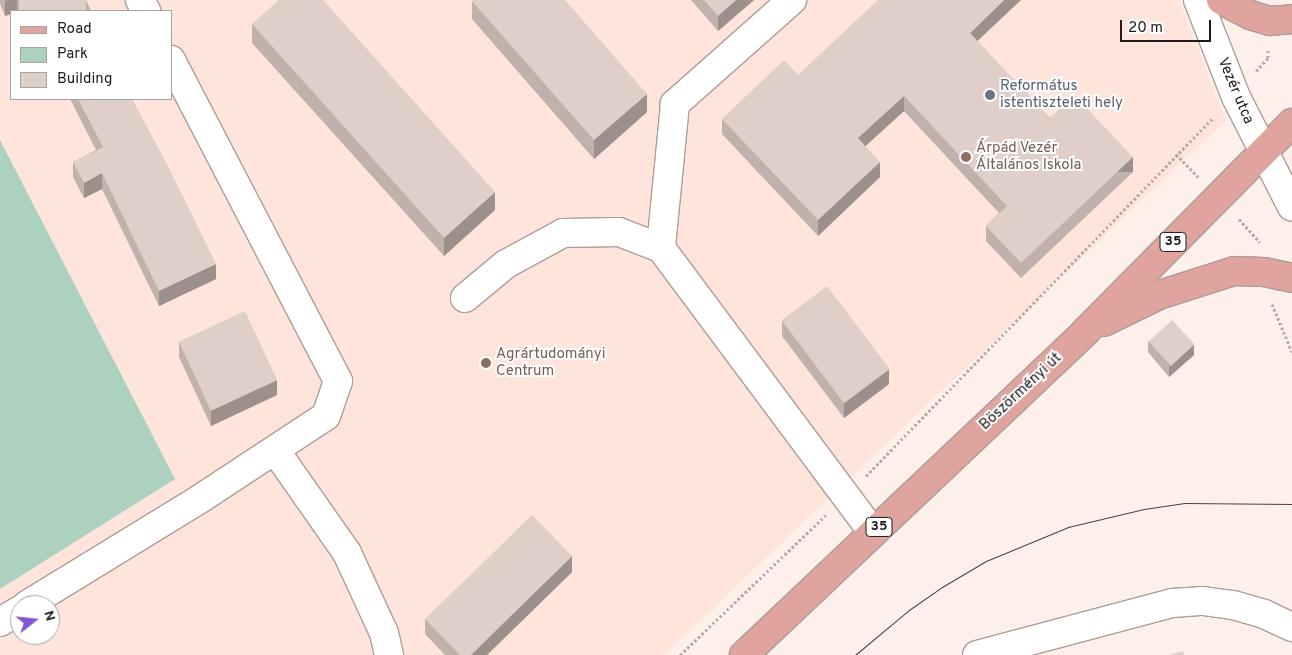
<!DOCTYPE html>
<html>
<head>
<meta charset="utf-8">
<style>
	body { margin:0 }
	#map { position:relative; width:1292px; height:655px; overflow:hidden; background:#fdefe9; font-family:Overpass,sans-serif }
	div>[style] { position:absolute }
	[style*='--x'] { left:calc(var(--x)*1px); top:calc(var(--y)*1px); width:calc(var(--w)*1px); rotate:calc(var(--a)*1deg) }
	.built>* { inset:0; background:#fee4da }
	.green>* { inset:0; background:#acd2bf }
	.path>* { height:3px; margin-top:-1.5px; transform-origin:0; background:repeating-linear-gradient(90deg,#b7aca7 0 2.5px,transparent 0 5px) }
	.roads { filter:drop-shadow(1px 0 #ae9d97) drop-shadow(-1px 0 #ae9d97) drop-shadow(0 1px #ae9d97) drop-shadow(0 -1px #ae9d97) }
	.minor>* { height:28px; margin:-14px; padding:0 14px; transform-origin:14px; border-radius:14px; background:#fff }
	.major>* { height:28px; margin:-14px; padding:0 14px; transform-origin:14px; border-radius:14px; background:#dfa49d }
	.tram>* { height:1px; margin:-0.5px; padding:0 0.5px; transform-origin:0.5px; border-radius:0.5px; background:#49423f }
	.wall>* { inset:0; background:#c1b1ac }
	.shaded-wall>* { inset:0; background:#9d908c; transform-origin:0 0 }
	.building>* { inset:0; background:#e0cec8; transform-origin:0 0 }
	.dots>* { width:14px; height:14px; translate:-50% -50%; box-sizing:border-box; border:2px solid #fff; border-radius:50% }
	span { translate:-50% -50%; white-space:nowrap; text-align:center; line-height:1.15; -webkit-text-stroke:4px #fff; paint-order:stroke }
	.shield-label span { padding:1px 4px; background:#fff; border:1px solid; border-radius:4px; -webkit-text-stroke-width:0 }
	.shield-label { font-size:14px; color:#201a18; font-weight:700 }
	.worship-label { font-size:15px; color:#5b616d }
	.left { translate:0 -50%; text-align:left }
	.street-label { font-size:15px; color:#201a18 }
	.education-label { font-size:15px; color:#785e54 }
	.legend { position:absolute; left:10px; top:10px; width:162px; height:90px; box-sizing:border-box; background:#fff; border:1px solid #a6a3a3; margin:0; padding:6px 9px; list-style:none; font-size:15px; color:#201a18 }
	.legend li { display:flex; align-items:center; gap:10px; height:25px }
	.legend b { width:25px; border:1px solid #a6a3a3 }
	.north { position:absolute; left:10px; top:595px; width:50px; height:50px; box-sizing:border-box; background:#fff; border:1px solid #a6a3a3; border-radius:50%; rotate:74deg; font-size:14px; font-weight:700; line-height:20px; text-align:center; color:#201a18 }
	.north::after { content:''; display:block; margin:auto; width:18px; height:22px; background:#8356d0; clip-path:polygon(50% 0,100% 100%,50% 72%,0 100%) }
	.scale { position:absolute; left:1120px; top:20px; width:91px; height:22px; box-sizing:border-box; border:2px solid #201a18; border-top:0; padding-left:6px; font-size:15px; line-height:18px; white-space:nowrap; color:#201a18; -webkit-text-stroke:4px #fff; paint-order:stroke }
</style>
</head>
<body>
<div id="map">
	<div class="built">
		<i style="clip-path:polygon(evenodd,0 0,1179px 0,1226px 120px,664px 655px,0 655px,0 0,11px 11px,171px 11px,171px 99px,11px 99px,11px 11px,0 0,20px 605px,50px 605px,50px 635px,20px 635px,20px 605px)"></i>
	</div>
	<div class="green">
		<i style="clip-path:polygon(0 140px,175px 479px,0 589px)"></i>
	</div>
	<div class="path">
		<i style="--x:1256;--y:71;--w:18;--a:-47"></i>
		<i style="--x:1268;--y:58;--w:9;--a:-90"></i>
		<i style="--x:1176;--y:154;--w:32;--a:46"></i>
		<i style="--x:1239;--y:219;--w:31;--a:48"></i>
		<i style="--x:1272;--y:304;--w:52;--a:67.4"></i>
		<i style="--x:866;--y:476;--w:499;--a:-45.9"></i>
		<i style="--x:680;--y:655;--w:202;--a:-43.8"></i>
	</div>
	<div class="roads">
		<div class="minor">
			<i style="--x:140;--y:0;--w:13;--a:61"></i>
			<i style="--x:792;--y:0;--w:157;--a:138.4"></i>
			<i style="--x:675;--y:104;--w:145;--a:95.6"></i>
			<i style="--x:661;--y:248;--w:354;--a:53.3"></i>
			<i style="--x:1198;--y:0;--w:104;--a:68.6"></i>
			<i style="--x:1236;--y:97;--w:123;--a:63"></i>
			<i style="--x:465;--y:298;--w:53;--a:-39.7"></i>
			<i style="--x:506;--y:264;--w:65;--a:-28.5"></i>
			<i style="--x:563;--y:233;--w:56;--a:-1"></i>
			<i style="--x:619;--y:232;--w:45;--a:20.9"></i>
			<i style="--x:275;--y:450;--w:126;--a:55"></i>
			<i style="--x:347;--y:553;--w:88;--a:65.2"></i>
			<i style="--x:384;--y:633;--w:23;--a:77"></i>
			<i style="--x:27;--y:605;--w:206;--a:-31.5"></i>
			<i style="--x:203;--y:497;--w:147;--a:-33.4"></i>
			<i style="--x:326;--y:416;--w:37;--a:-71"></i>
			<i style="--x:338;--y:381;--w:362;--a:-117.5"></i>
			<i style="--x:0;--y:622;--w:23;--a:-31"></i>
			<i style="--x:977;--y:655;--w:203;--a:-14.9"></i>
			<i style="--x:1173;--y:603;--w:30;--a:-4"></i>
			<i style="--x:1203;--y:601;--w:30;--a:8"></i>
			<i style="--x:1233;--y:605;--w:32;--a:16"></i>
			<i style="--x:1264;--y:614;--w:31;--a:25"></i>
		</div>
		<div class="major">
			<i style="--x:1221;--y:0;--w:33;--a:27"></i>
			<i style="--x:1250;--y:15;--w:21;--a:17"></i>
			<i style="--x:1270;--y:21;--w:22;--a:-5"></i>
			<i style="--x:1104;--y:322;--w:61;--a:-26.1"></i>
			<i style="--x:1159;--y:295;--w:79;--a:-17.7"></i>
			<i style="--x:1234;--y:271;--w:30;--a:2"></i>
			<i style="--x:1264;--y:272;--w:29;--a:12"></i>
			<i style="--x:744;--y:655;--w:470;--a:-43.4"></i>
			<i style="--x:1085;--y:332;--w:294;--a:-45.3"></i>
		</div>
	</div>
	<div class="tram">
		<i style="--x:855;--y:655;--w:70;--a:-39.8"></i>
		<i style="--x:909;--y:610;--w:40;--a:-34.9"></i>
		<i style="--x:942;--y:587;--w:51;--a:-30.6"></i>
		<i style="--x:986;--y:561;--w:89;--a:-22.5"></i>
		<i style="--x:1068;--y:527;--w:78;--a:-13.3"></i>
		<i style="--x:1144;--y:509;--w:41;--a:-8.3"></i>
		<i style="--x:1185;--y:503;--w:107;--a:0.5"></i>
	</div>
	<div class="wall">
		<i style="clip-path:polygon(0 0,86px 0,91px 11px,11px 11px,5px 16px,0 4px)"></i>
		<i style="clip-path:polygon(691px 0,754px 0,718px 31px)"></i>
		<i style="clip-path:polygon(472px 1px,647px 112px,594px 159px,472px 19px)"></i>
		<i style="clip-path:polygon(252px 24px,495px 210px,444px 256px,252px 43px)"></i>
		<i style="clip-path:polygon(977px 41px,1050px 118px,1133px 172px,1021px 278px,986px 241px,986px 226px,999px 213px,904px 111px,865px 146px,880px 177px,818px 236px,722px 134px,722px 119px,798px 75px)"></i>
		<i style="clip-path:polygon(70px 99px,132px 99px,216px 279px,159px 306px,102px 189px,84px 198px,73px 177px,73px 162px,96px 150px)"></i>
		<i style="clip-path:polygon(782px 321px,889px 384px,844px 418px,782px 336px)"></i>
		<i style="clip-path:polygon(1148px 341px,1194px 355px,1169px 377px,1148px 352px)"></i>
		<i style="clip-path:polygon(179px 342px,277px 395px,211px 426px,179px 357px)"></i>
		<i style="clip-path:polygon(572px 572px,487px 655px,445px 655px,425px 634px,425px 619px)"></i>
	</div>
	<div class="shaded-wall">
		<i style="clip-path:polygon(8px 0,17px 0,17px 11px,11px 11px,11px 14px,5px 16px,5px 1px)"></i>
		<i style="clip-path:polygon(736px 0,754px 0,718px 31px,718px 16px)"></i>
		<i style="clip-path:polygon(1004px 0,1021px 0,970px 48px,970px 33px)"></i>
		<i style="clip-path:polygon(647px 94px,647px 112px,594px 159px,594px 140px)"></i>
		<i style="clip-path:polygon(904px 96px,904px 111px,858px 153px,858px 138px)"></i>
		<i style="left:1133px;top:157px;width:15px;height:154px;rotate:90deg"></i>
		<i style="clip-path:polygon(880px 162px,880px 177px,818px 236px,818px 220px)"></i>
		<i style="clip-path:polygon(102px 173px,102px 189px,84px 198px,84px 183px)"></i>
		<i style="clip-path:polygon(495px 192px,495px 210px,444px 256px,444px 238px)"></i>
		<i style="clip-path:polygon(216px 264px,216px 279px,159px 306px,159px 291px)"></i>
		<i style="clip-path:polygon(1194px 344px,1194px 355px,1169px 377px,1169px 366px)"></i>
		<i style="clip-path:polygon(889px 369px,889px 384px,844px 418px,844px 403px)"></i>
		<i style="clip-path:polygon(277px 380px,277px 395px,211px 426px,211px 411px)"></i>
		<i style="clip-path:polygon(572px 556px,572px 572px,487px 655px,471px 655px)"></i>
	</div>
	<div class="building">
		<i style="left:19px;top:0;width:67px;height:12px"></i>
		<i style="clip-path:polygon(279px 0,323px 0,495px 192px,444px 238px,252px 24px)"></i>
		<i style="clip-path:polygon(473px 0,565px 0,647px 94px,594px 140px,472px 1px)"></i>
		<i style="clip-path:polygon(704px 0,736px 0,718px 16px)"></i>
		<i style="clip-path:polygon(878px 0,1004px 0,970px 33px,1050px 118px,1074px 95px,1133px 157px,1021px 263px,986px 226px,1007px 206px,904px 96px,858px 138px,880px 162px,818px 220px,722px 119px,784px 60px,798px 75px)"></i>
		<i style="clip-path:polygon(78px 99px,132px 99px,168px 166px,216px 264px,159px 291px,102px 173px,84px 183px,73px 162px,103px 147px)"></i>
		<i style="left:827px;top:286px;width:104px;height:57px;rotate:53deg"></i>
		<i style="left:245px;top:311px;width:76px;height:73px;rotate:65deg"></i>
		<i style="left:1172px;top:320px;width:33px;height:32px;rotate:47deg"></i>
		<i style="clip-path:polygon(532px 515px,572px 556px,471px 655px,460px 655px,425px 619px)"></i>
		<i style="clip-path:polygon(1183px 651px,1184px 655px,1169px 655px)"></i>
	</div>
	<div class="dots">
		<i style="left:990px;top:95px;background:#6b7280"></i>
		<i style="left:966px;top:157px;background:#8d6e63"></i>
		<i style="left:486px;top:363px;background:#8d6e63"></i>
	</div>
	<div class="shield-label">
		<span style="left:1173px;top:242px">35</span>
		<span style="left:879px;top:527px">35</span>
	</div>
	<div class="worship-label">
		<span class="left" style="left:1000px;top:95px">Református<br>istentiszteleti hely</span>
	</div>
	<div class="street-label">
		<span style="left:1235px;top:91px;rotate:67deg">Vezér utca</span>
		<span style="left:1021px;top:392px;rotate:-43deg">Böszörményi út</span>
	</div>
	<div class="education-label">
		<span class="left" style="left:976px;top:157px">Árpád Vezér<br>Általános Iskola</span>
		<span class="left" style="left:496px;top:363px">Agrártudományi<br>Centrum</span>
	</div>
	<ul class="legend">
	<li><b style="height:6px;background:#dfa49d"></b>Road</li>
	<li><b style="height:14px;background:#acd2bf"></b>Park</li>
	<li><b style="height:14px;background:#e0cec8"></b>Building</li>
	</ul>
	<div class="north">N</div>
	<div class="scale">20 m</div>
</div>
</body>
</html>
